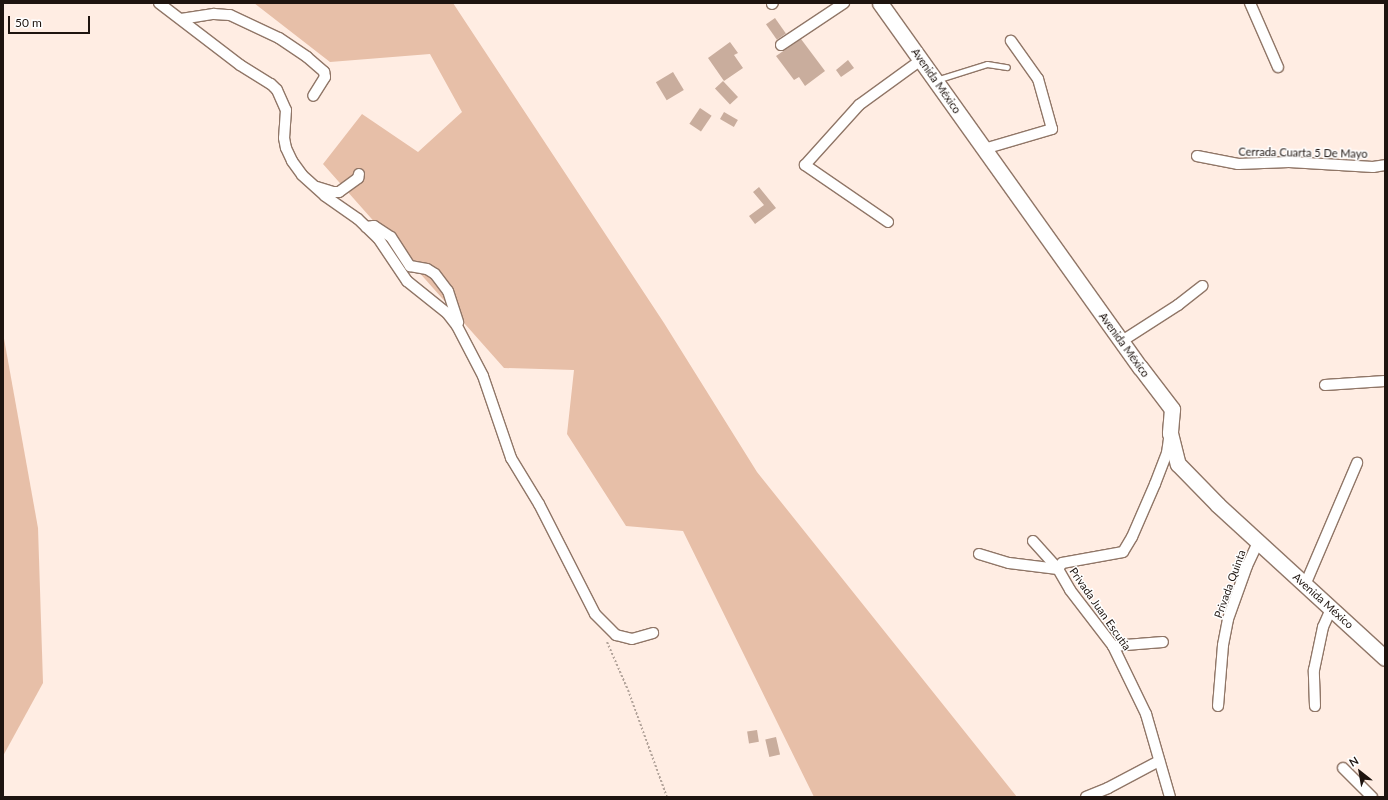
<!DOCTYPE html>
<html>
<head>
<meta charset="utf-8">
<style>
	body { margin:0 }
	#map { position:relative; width:1388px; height:800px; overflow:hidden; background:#ffede3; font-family:Lato,sans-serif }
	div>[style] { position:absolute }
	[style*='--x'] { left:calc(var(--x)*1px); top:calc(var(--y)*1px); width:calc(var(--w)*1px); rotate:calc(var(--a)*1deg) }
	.green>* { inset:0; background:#e7bfa8 }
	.building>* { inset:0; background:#c9ad9d; transform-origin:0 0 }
	.path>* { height:2px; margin-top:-1px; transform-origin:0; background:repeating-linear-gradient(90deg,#b3a49b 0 2px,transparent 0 4px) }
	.roads { filter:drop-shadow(1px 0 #907667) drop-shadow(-1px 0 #907667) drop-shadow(0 1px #907667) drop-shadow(0 -1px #907667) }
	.lane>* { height:5px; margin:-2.5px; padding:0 2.5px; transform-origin:2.5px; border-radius:2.5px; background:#fff }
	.street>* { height:10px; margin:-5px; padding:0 5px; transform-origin:5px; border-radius:5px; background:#fff }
	.secondary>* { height:15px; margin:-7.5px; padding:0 7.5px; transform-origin:7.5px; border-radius:7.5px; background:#fff }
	span { translate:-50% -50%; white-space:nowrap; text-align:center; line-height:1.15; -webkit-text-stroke:3px #fff; paint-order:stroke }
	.street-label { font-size:11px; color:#1e140f }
	.frame { position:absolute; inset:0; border:4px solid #1e140f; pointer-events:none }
	.north { position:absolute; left:1340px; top:752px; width:40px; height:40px; -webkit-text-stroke:3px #fff; paint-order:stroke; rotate:329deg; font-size:11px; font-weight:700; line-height:16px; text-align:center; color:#1e140f }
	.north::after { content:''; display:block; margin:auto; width:14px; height:18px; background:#1e140f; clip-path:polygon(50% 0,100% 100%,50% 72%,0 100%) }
	.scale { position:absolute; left:8px; top:16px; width:82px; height:18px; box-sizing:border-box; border:2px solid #1e140f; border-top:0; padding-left:5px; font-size:12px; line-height:14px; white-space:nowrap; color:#1e140f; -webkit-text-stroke:3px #fff; paint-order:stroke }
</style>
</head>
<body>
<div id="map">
	<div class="green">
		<i style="clip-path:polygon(254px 3px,453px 3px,664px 323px,757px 472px,1017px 797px,814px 797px,683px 531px,626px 526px,567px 434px,574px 370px,504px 368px,323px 164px,362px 114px,418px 152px,462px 112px,430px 54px,330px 62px)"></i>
		<i style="clip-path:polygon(3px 333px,38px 528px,43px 683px,3px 756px)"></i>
	</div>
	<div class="building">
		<i style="left:775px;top:18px;width:19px;height:11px;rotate:55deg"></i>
		<i style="clip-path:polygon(801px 39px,825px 71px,805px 86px,799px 77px,794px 80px,776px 56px)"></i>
		<i style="clip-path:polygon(730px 42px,738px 53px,734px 55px,743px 68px,724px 81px,708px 58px)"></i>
		<i style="clip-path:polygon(848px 60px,854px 68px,841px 77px,836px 70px)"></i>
		<i style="left:673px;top:72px;width:21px;height:20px;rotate:59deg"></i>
		<i style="left:723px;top:81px;width:22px;height:11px;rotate:47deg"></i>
		<i style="left:700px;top:108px;width:14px;height:19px;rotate:34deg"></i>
		<i style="left:724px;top:112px;width:16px;height:8px;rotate:30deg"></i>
		<i style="clip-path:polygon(759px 187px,776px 208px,755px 224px,749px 216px,764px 205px,753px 192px)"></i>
		<i style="left:757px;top:730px;width:12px;height:10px;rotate:81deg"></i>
		<i style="left:776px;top:737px;width:18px;height:11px;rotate:77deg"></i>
	</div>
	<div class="path">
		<i style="--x:607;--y:642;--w:52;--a:66.4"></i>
		<i style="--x:628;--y:690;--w:114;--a:70"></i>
	</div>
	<div class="roads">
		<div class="lane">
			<i style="--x:936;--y:80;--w:53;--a:-17.4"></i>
			<i style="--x:987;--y:64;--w:20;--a:9"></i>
		</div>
		<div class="street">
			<i style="--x:159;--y:3;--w:102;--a:37.4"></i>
			<i style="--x:240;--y:65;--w:36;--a:32"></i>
			<i style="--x:271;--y:84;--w:8;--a:45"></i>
			<i style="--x:277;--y:90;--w:22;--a:66"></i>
			<i style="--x:286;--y:110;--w:28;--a:94"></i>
			<i style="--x:284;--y:138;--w:10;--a:79"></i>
			<i style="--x:286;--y:148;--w:14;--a:65"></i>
			<i style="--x:292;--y:161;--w:17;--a:54"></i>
			<i style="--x:302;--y:175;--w:31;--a:42"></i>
			<i style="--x:325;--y:196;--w:40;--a:34.9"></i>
			<i style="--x:358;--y:219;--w:28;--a:44"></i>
			<i style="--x:378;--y:238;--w:52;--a:56"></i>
			<i style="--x:407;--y:281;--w:51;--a:38.7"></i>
			<i style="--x:447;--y:313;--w:16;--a:52"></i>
			<i style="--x:457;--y:326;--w:56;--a:62.5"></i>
			<i style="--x:483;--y:376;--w:87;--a:71.1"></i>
			<i style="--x:511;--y:458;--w:54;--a:58.7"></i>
			<i style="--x:539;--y:504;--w:123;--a:63"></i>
			<i style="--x:595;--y:614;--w:30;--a:45"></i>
			<i style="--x:616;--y:635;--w:16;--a:14"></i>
			<i style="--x:632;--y:639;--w:22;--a:-16"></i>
			<i style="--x:1250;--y:3;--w:70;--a:66.4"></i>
			<i style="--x:772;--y:4;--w:1;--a:-45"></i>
			<i style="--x:181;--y:19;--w:33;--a:-9"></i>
			<i style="--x:214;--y:14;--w:16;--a:4"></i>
			<i style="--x:230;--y:15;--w:54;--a:25.1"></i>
			<i style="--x:279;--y:38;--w:34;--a:34"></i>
			<i style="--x:307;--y:57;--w:23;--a:41"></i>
			<i style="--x:324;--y:72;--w:5;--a:79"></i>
			<i style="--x:325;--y:77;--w:22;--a:122"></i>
			<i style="--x:781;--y:45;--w:76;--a:-33.7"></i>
			<i style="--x:984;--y:149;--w:71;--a:-16.4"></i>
			<i style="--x:1052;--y:129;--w:52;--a:-105.6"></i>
			<i style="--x:1038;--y:79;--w:47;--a:-125.4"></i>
			<i style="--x:1197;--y:156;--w:42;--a:11"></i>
			<i style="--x:1238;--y:164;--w:51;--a:-2.2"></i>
			<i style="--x:1289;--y:162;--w:84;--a:3.4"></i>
			<i style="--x:1373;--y:167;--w:12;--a:-9"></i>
			<i style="--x:317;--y:187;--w:17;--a:17"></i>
			<i style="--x:333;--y:192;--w:6;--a:0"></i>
			<i style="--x:339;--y:192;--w:24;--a:-36"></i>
			<i style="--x:358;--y:178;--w:4;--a:-76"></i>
			<i style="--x:888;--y:222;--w:101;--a:-145.5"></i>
			<i style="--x:805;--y:165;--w:81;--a:-48"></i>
			<i style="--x:859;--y:105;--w:77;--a:-36"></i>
			<i style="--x:366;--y:227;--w:8;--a:-7"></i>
			<i style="--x:374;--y:226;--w:20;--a:33"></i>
			<i style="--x:391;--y:237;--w:35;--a:57"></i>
			<i style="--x:410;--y:266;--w:17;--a:10"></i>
			<i style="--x:427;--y:269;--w:9;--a:32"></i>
			<i style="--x:435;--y:274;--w:21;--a:53"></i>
			<i style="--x:448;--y:291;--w:33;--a:72"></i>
			<i style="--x:1122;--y:341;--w:67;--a:-32.7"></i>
			<i style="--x:1178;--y:305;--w:31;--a:-38"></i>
			<i style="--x:1325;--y:385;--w:60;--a:-3.8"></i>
			<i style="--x:1033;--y:541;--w:38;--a:48"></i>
			<i style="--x:1058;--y:569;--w:24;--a:60"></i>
			<i style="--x:1070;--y:590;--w:71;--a:52.5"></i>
			<i style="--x:1113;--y:646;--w:76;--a:64.1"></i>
			<i style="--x:1146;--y:714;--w:86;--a:73.9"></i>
			<i style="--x:979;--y:554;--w:31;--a:17"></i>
			<i style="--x:1009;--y:563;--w:49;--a:7"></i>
			<i style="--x:1058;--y:569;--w:7;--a:-56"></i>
			<i style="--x:1062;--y:563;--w:62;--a:-10.2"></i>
			<i style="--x:1123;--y:552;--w:17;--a:-59"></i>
			<i style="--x:1132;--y:537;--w:58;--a:-66.5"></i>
			<i style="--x:1155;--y:484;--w:33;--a:-69"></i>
			<i style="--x:1167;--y:453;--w:14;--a:-82"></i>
			<i style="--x:1305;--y:585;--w:133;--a:-66.9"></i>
			<i style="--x:1113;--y:646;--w:50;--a:-4.6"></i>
			<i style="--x:1218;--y:706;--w:61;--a:-85.3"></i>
			<i style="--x:1223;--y:645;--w:26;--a:-79"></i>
			<i style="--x:1228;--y:619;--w:56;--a:-70.3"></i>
			<i style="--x:1247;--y:566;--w:26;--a:-65"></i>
			<i style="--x:1315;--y:706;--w:36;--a:-92"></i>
			<i style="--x:1314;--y:670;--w:44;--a:-78.2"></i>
			<i style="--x:1323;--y:627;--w:20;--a:-66"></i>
			<i style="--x:1343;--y:768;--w:41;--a:45"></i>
			<i style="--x:1086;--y:797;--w:24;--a:-22"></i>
			<i style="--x:1108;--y:788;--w:58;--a:-27.9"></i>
		</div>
		<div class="secondary">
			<i style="--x:880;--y:3;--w:447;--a:54.5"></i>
			<i style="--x:1140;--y:367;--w:53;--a:52.7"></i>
			<i style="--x:1172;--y:409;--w:24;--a:95"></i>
			<i style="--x:1170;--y:433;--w:32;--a:76"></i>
			<i style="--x:1178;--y:464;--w:57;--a:45.7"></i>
			<i style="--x:1218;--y:505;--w:226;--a:42.5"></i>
		</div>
	</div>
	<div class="street-label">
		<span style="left:936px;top:81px;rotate:55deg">Avenida México</span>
		<span style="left:1303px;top:153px;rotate:1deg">Cerrada Cuarta 5 De Mayo</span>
		<span style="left:1124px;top:345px;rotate:54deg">Avenida México</span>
		<span style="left:1230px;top:584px;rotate:-70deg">Privada Quinta</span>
		<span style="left:1323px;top:601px;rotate:42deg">Avenida México</span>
		<span style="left:1100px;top:609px;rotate:55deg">Privada Juan Escutia</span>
	</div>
	<div class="frame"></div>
	<div class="north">N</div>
	<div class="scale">50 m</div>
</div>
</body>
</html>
